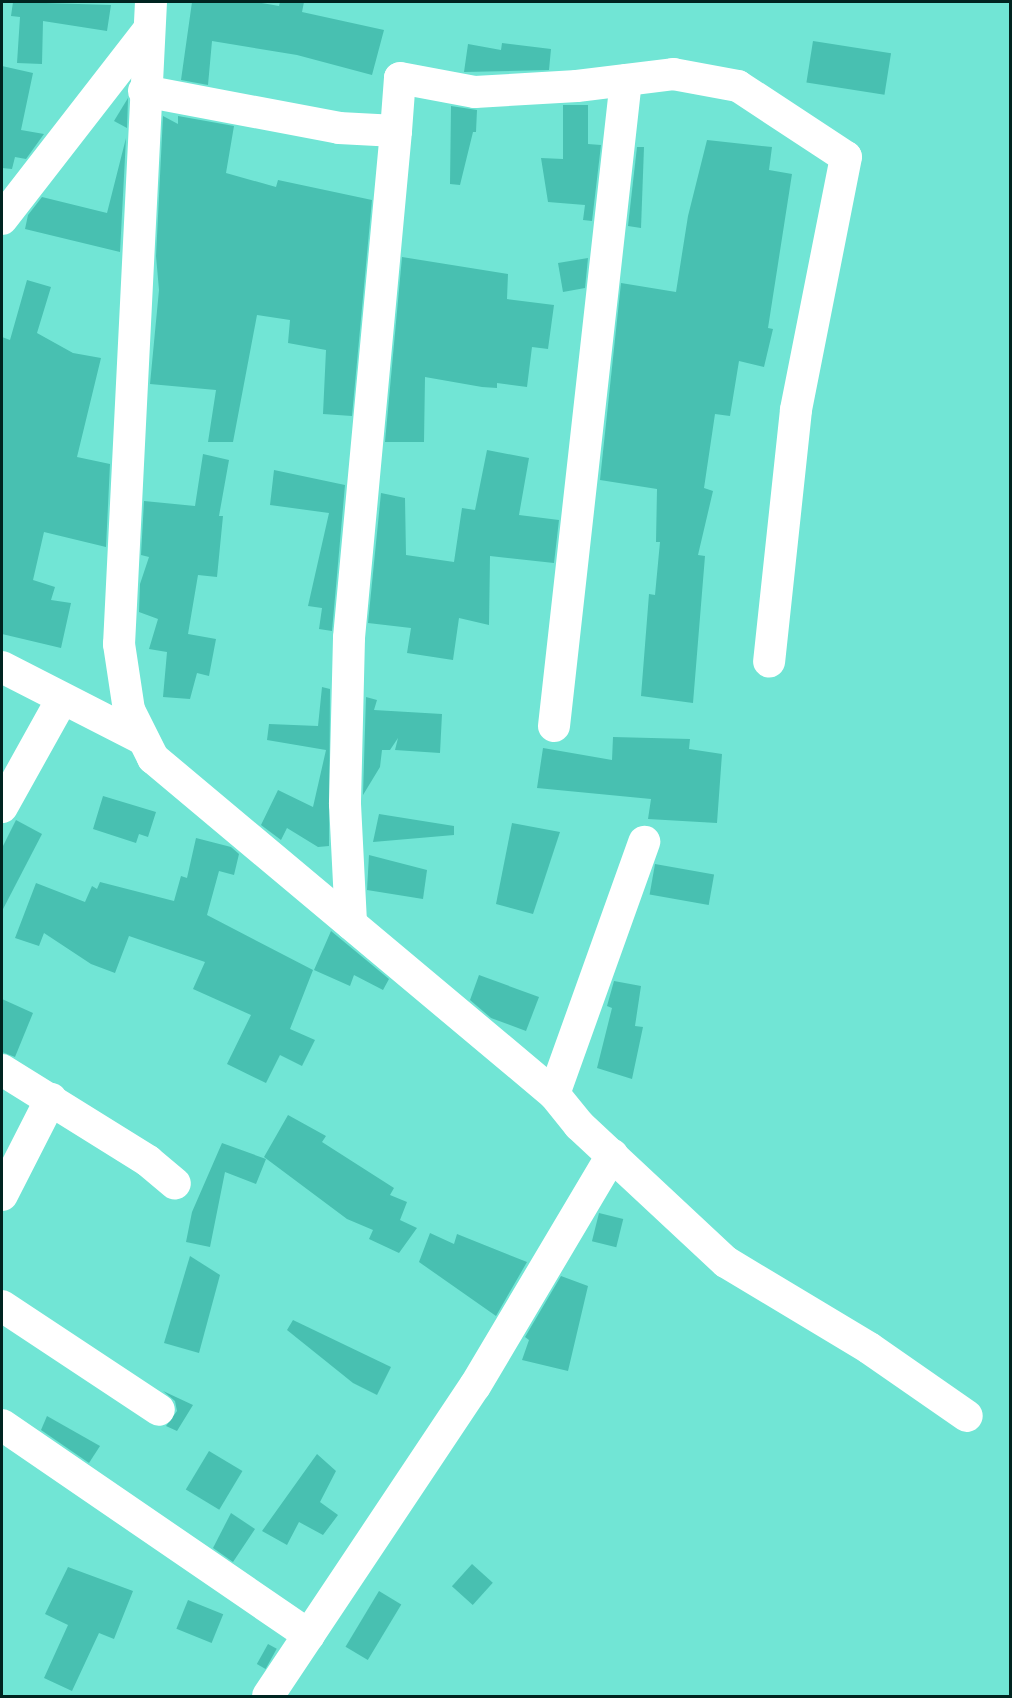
<!DOCTYPE html>
<html>
<head>
<meta charset="utf-8">
<style>
	body { margin:0 }
	#map { position:relative; width:1012px; height:1698px; overflow:hidden; background:#71e5d5; font-family:"Asap Condensed",sans-serif }
	div>[style] { position:absolute }
	[style*='--x'] { left:calc(var(--x)*1px); top:calc(var(--y)*1px); width:calc(var(--w)*1px); rotate:calc(var(--a)*1deg) }
	.building>* { inset:0; background:#48c0b1; transform-origin:0 0 }
	.street>* { height:32px; margin:-16px; padding:0 16px; transform-origin:16px; border-radius:16px; background:#fff }
	span { translate:-50% -50%; white-space:nowrap; text-align:center; line-height:1.15; -webkit-text-stroke:4.5px #71e5d5; paint-order:stroke }
	.frame { position:absolute; inset:0; border:3px solid #002420; pointer-events:none }
</style>
</head>
<body>
<div id="map">
	<div class="building">
		<i style="clip-path:polygon(13px 2px,111px 5px,107px 31px,43px 21px,42px 64px,17px 63px,20px 17px,11px 16px)"></i>
		<i style="clip-path:polygon(192px 2px,256px 2px,279px 6px,280px 2px,304px 2px,302px 12px,384px 30px,372px 75px,297px 55px,212px 41px,208px 85px,181px 80px)"></i>
		<i style="left:813px;top:41px;width:79px;height:42px;rotate:9deg"></i>
		<i style="clip-path:polygon(502px 43px,551px 49px,549px 70px,464px 72px,468px 44px,501px 50px)"></i>
		<i style="clip-path:polygon(2px 66px,33px 73px,21px 130px,44px 134px,26px 159px,15px 157px,12px 169px,2px 168px)"></i>
		<i style="clip-path:polygon(128px 98px,128px 99px,127px 128px,114px 121px)"></i>
		<i style="clip-path:polygon(563px 105px,588px 105px,588px 144px,601px 145px,592px 221px,583px 220px,585px 205px,548px 202px,541px 158px,563px 159px)"></i>
		<i style="clip-path:polygon(451px 106px,477px 110px,476px 132px,473px 132px,460px 185px,450px 184px)"></i>
		<i style="clip-path:polygon(163px 116px,178px 124px,178px 116px,234px 126px,226px 173px,276px 187px,278px 180px,372px 200px,352px 416px,323px 414px,326px 350px,288px 343px,290px 320px,257px 315px,233px 442px,208px 442px,216px 390px,150px 384px,159px 290px,156px 256px)"></i>
		<i style="clip-path:polygon(126px 138px,120px 252px,25px 229px,28px 215px,42px 197px,107px 213px)"></i>
		<i style="clip-path:polygon(707px 140px,772px 147px,769px 170px,792px 174px,768px 328px,773px 329px,764px 367px,739px 361px,730px 416px,715px 414px,704px 488px,713px 491px,698px 555px,705px 556px,693px 703px,641px 696px,649px 594px,655px 595px,660px 542px,656px 542px,657px 489px,600px 480px,621px 283px,676px 292px,688px 216px)"></i>
		<i style="clip-path:polygon(637px 147px,644px 147px,641px 228px,628px 226px)"></i>
		<i style="clip-path:polygon(402px 257px,508px 274px,507px 299px,554px 305px,548px 349px,532px 347px,527px 387px,497px 383px,497px 388px,482px 387px,425px 377px,424px 442px,385px 442px)"></i>
		<i style="clip-path:polygon(588px 258px,585px 288px,563px 292px,558px 263px)"></i>
		<i style="clip-path:polygon(27px 280px,51px 287px,37px 333px,73px 353px,101px 358px,77px 457px,110px 464px,106px 547px,44px 532px,33px 580px,55px 587px,51px 600px,71px 603px,61px 648px,2px 634px,2px 337px,10px 340px)"></i>
		<i style="clip-path:polygon(487px 450px,529px 458px,519px 515px,559px 520px,554px 563px,490px 556px,489px 625px,459px 618px,453px 660px,407px 653px,411px 628px,368px 623px,381px 493px,405px 498px,406px 555px,454px 562px,462px 508px,475px 510px)"></i>
		<i style="clip-path:polygon(203px 454px,229px 460px,219px 516px,223px 516px,217px 577px,198px 575px,188px 634px,216px 639px,209px 676px,197px 673px,190px 699px,163px 697px,167px 652px,149px 649px,158px 619px,139px 612px,140px 584px,149px 557px,141px 555px,144px 501px,195px 506px)"></i>
		<i style="clip-path:polygon(274px 470px,345px 485px,332px 631px,319px 629px,322px 608px,308px 606px,329px 513px,270px 505px)"></i>
		<i style="clip-path:polygon(322px 687px,330px 689px,329px 846px,318px 847px,287px 828px,281px 840px,261px 825px,278px 790px,313px 807px,326px 750px,267px 740px,269px 724px,318px 726px)"></i>
		<i style="clip-path:polygon(366px 697px,377px 700px,374px 710px,442px 714px,440px 753px,395px 750px,398px 738px,390px 750px,382px 750px,380px 767px,363px 795px)"></i>
		<i style="clip-path:polygon(613px 737px,690px 739px,689px 749px,722px 754px,717px 823px,648px 819px,651px 799px,537px 788px,543px 748px,612px 760px)"></i>
		<i style="clip-path:polygon(103px 796px,156px 812px,148px 837px,139px 834px,136px 843px,93px 829px)"></i>
		<i style="clip-path:polygon(379px 814px,454px 826px,454px 835px,373px 842px)"></i>
		<i style="clip-path:polygon(16px 820px,42px 834px,2px 911px,2px 848px)"></i>
		<i style="clip-path:polygon(512px 823px,560px 832px,533px 914px,496px 904px)"></i>
		<i style="clip-path:polygon(196px 838px,231px 847px,239px 854px,234px 875px,219px 871px,207px 915px,313px 970px,290px 1029px,315px 1040px,302px 1066px,280px 1055px,266px 1083px,227px 1064px,251px 1015px,193px 989px,205px 962px,129px 936px,115px 973px,91px 964px,44px 933px,39px 946px,15px 938px,36px 883px,85px 902px,92px 886px,97px 889px,100px 882px,174px 901px,181px 876px,187px 878px)"></i>
		<i style="clip-path:polygon(369px 855px,427px 870px,423px 899px,367px 890px)"></i>
		<i style="left:655px;top:864px;width:60px;height:31px;rotate:10deg"></i>
		<i style="clip-path:polygon(331px 931px,389px 979px,383px 990px,354px 975px,350px 986px,314px 970px)"></i>
		<i style="clip-path:polygon(479px 975px,539px 997px,526px 1031px,491px 1018px,470px 1000px)"></i>
		<i style="clip-path:polygon(614px 981px,641px 986px,635px 1026px,643px 1027px,632px 1079px,597px 1068px,612px 1008px,607px 1006px)"></i>
		<i style="clip-path:polygon(2px 999px,33px 1013px,15px 1057px,2px 1052px)"></i>
		<i style="clip-path:polygon(288px 1115px,326px 1136px,322px 1142px,394px 1188px,390px 1195px,407px 1202px,400px 1220px,417px 1228px,399px 1253px,369px 1239px,373px 1230px,347px 1219px,264px 1157px)"></i>
		<i style="clip-path:polygon(222px 1143px,266px 1159px,256px 1184px,225px 1172px,210px 1247px,186px 1242px,192px 1212px)"></i>
		<i style="left:599px;top:1213px;width:25px;height:29px;rotate:14deg"></i>
		<i style="clip-path:polygon(430px 1233px,454px 1244px,457px 1234px,527px 1262px,496px 1316px,419px 1262px)"></i>
		<i style="clip-path:polygon(190px 1256px,220px 1275px,199px 1353px,164px 1343px)"></i>
		<i style="clip-path:polygon(561px 1276px,588px 1286px,568px 1371px,522px 1360px,529px 1340px,525px 1337px)"></i>
		<i style="clip-path:polygon(293px 1320px,391px 1367px,377px 1395px,353px 1383px,287px 1330px)"></i>
		<i style="clip-path:polygon(163px 1391px,193px 1405px,177px 1431px,166px 1426px,177px 1411px,175px 1401px)"></i>
		<i style="clip-path:polygon(47px 1416px,100px 1446px,89px 1463px,41px 1430px)"></i>
		<i style="left:209px;top:1451px;width:39px;height:45px;rotate:31deg"></i>
		<i style="clip-path:polygon(317px 1454px,336px 1471px,320px 1502px,338px 1515px,323px 1535px,299px 1522px,287px 1545px,262px 1531px)"></i>
		<i style="clip-path:polygon(231px 1513px,255px 1529px,233px 1562px,213px 1548px)"></i>
		<i style="left:472px;top:1564px;width:28px;height:30px;rotate:42deg"></i>
		<i style="clip-path:polygon(68px 1567px,133px 1591px,114px 1639px,99px 1633px,72px 1691px,44px 1678px,68px 1625px,45px 1614px)"></i>
		<i style="left:379px;top:1591px;width:26px;height:65px;rotate:31deg"></i>
		<i style="left:188px;top:1600px;width:38px;height:31px;rotate:22deg"></i>
		<i style="left:268px;top:1644px;width:10px;height:23px;rotate:29deg"></i>
	</div>
	<div class="street">
		<i style="--x:151;--y:2;--w:643;--a:92.85"></i>
		<i style="--x:119;--y:644;--w:67;--a:81.4"></i>
		<i style="--x:129;--y:710;--w:54;--a:63.4"></i>
		<i style="--x:153;--y:758;--w:523;--a:39.96"></i>
		<i style="--x:554;--y:1094;--w:40;--a:51"></i>
		<i style="--x:579;--y:1125;--w:201;--a:43"></i>
		<i style="--x:726;--y:1262;--w:167;--a:31"></i>
		<i style="--x:869;--y:1348;--w:119;--a:34.8"></i>
		<i style="--x:144;--y:91;--w:198;--a:10.7"></i>
		<i style="--x:339;--y:128;--w:57;--a:3"></i>
		<i style="--x:396;--y:131;--w:509;--a:95.3"></i>
		<i style="--x:349;--y:638;--w:166;--a:91.4"></i>
		<i style="--x:345;--y:804;--w:120;--a:87.1"></i>
		<i style="--x:396;--y:131;--w:53;--a:-85.7"></i>
		<i style="--x:400;--y:78;--w:76;--a:10.6"></i>
		<i style="--x:475;--y:92;--w:102;--a:-3.4"></i>
		<i style="--x:577;--y:86;--w:97;--a:-7.1"></i>
		<i style="--x:673;--y:74;--w:66;--a:10.5"></i>
		<i style="--x:738;--y:86;--w:129;--a:33.3"></i>
		<i style="--x:846;--y:157;--w:258;--a:101.2"></i>
		<i style="--x:796;--y:410;--w:253;--a:96.1"></i>
		<i style="--x:2;--y:219;--w:237;--a:-52.2"></i>
		<i style="--x:2;--y:667;--w:158;--a:27.1"></i>
		<i style="--x:554;--y:726;--w:650;--a:-83.64"></i>
		<i style="--x:2;--y:807;--w:124;--a:-60.9"></i>
		<i style="--x:2;--y:1070;--w:172;--a:31.9"></i>
		<i style="--x:148;--y:1161;--w:35;--a:40"></i>
		<i style="--x:554;--y:1094;--w:268;--a:-70.3"></i>
		<i style="--x:2;--y:1195;--w:108;--a:-63"></i>
		<i style="--x:2;--y:1306;--w:188;--a:33.5"></i>
		<i style="--x:2;--y:1425;--w:372;--a:34.4"></i>
		<i style="--x:268;--y:1696;--w:373;--a:-56.3"></i>
		<i style="--x:475;--y:1386;--w:269;--a:-59.3"></i>
	</div>
	<div class="frame"></div>
</div>
</body>
</html>
